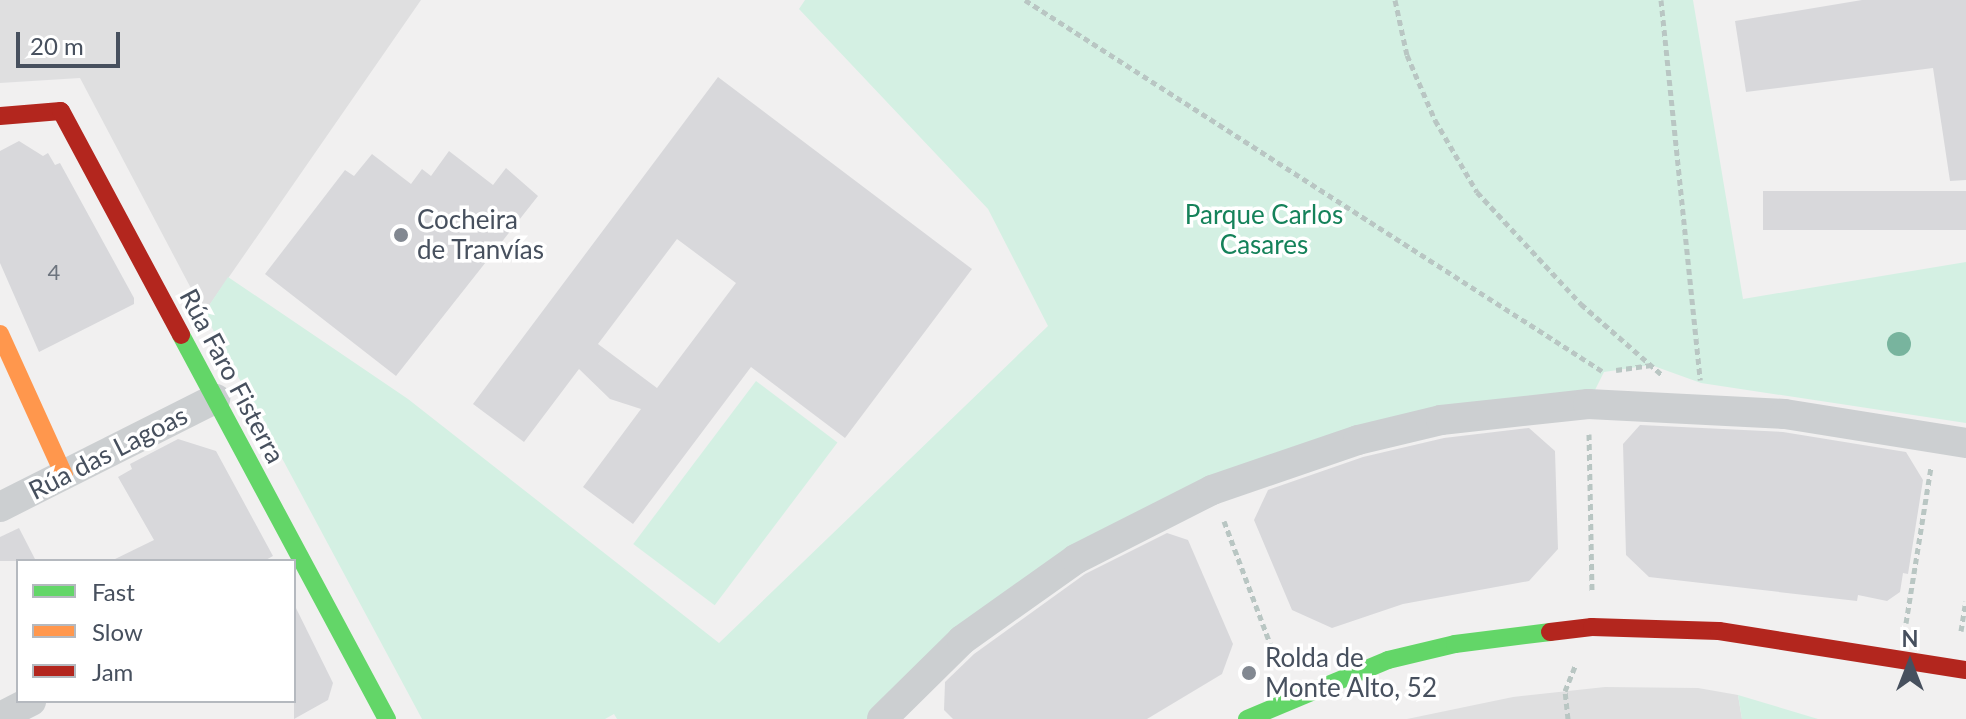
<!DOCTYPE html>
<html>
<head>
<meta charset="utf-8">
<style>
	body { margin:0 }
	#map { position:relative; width:1966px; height:719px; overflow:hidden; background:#f1f0f0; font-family:Lato,sans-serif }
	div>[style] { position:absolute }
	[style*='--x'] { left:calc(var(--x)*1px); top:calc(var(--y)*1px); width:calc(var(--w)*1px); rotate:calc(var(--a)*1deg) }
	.education>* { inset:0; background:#dfdfe0 }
	.green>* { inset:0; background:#d4f0e3; transform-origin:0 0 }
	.building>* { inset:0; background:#d8d8db; transform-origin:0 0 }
	.path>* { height:5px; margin-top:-2.5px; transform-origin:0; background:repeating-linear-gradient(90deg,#b9c6c3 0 6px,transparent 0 10px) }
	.street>* { height:30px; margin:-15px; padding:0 15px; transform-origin:15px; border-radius:15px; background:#cccfd1 }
	.fast>* { height:18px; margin:-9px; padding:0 9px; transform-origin:9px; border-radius:9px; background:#63d668 }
	.slow>* { height:18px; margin:-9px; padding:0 9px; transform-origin:9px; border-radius:9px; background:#ff974d }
	.jam>* { height:18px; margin:-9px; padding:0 9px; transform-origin:9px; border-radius:9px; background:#b3261e }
	.trees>* { width:24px; height:24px; margin:-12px; border-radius:50%; background:#78b49e }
	.dots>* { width:22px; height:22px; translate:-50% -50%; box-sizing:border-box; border:4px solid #fff; border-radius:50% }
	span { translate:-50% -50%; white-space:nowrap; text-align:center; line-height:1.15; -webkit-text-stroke:7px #fff; paint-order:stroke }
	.number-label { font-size:22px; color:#6d747e }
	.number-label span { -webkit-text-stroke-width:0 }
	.park-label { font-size:26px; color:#15825a }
	.poi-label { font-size:26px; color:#47505e }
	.left { translate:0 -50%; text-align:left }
	.street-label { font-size:26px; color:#47505e }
	.legend { position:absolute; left:16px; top:559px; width:280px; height:144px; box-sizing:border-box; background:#fff; border:2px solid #b5b9bf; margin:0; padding:10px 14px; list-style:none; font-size:24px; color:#47505e }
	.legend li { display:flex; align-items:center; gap:16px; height:40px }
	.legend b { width:40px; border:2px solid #b5b9bf }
	.north { position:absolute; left:1870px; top:623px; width:80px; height:80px; -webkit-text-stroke:6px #fff; paint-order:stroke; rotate:0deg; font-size:22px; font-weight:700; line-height:32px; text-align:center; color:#47505e }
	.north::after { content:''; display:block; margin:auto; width:28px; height:36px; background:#47505e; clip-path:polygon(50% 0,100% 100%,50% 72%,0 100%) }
	.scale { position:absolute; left:16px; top:32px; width:104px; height:36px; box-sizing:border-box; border:4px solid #47505e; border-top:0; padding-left:10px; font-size:24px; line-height:28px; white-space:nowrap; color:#47505e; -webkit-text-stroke:6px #fff; paint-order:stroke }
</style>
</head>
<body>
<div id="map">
	<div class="education">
		<i style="clip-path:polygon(0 0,421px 0,204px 313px,80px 78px,0 83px)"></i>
		<i style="clip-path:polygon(1605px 687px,1698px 688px,1738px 695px,1742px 719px,1407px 719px,1513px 697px)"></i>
	</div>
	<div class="green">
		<i style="clip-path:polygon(805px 0,1693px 0,1743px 299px,1966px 262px,1966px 423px,1701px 383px,1651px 365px,1604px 372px,1588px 404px,1358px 440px,1076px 559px,882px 719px,617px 719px,614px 714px,605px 719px,422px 719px,204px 313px,228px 277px,408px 399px,719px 643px,1048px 326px,988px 209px,799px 9px)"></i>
		<i style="left:756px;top:381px;width:102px;height:204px;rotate:37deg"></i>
		<i style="clip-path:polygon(1738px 695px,1818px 719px,1742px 719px)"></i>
	</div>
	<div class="building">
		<i style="clip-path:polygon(1862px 0,1966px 0,1966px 180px,1950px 181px,1933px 68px,1746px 92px,1735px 21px)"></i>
		<i style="clip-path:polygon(evenodd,718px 77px,972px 269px,845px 438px,751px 367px,633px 524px,583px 487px,641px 409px,610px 399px,579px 369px,524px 442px,473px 404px,718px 77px,677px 239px,736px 283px,657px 388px,598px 344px,677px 239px)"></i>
		<i style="clip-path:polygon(19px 141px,43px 156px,48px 153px,55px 165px,60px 163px,134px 298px,134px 304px,39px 352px,0 263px,0 151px)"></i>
		<i style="clip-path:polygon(449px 151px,493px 185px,506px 168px,538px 196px,396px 376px,265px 274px,345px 170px,354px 176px,372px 154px,411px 184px,422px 169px,431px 176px)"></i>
		<i style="left:1966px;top:191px;width:39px;height:203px;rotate:90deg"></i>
		<i style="clip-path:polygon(1640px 425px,1783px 432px,1906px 452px,1923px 480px,1908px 574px,1903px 573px,1900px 592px,1887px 601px,1858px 595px,1857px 601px,1649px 577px,1626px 555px,1623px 444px)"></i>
		<i style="clip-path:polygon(1529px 428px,1555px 451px,1558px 549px,1529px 581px,1403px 604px,1332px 628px,1292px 610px,1254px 520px,1268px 490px,1363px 457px,1444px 438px)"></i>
		<i style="clip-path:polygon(178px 439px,216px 451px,273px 556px,264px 561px,111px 561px,154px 540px,118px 477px,132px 469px,130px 464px)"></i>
		<i style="clip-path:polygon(19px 528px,36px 561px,0 561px,0 537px)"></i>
		<i style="clip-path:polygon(1167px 533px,1188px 540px,1233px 644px,1222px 674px,1147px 719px,953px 719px,944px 710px,945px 682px,974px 654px,1085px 574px)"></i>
		<i style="clip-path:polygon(294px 604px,333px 683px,328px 700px,294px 719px)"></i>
	</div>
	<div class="path">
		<i style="--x:1025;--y:0;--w:686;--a:32.74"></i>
		<i style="--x:1395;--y:0;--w:56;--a:77.7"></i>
		<i style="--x:1407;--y:55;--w:71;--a:66.7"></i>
		<i style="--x:1435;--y:120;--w:83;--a:59.7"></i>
		<i style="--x:1477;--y:192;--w:153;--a:47.1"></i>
		<i style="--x:1581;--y:304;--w:108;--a:41.2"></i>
		<i style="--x:1661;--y:0;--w:382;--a:84.1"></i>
		<i style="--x:1616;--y:370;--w:34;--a:-8"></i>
		<i style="--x:1589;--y:434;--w:158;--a:88.9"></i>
		<i style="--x:1224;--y:521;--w:154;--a:69.4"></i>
		<i style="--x:1906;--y:623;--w:158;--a:-80.9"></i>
		<i style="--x:1961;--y:631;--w:30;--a:-81"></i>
		<i style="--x:1568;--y:719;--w:28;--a:-96"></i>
		<i style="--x:1565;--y:691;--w:27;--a:-68"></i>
	</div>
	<div class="street">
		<i style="--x:0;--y:507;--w:241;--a:-26.7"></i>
		<i style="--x:0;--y:717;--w:35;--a:-27"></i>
		<i style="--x:882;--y:719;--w:112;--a:-44.6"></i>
		<i style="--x:962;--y:640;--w:140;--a:-35.4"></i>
		<i style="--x:1076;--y:559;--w:153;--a:-26.9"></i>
		<i style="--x:1212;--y:490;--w:154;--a:-18.9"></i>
		<i style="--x:1358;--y:440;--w:85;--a:-13.5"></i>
		<i style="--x:1441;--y:420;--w:148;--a:-6.2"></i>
		<i style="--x:1588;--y:404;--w:197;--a:2.9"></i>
		<i style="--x:1785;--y:414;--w:183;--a:9.1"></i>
	</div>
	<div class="fast">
		<i style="--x:181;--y:335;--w:436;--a:61.8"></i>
		<i style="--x:1247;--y:719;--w:153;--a:-22.7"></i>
		<i style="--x:1388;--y:660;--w:69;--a:-13.4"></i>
		<i style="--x:1455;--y:644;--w:96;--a:-7.2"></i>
	</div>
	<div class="slow">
		<i style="--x:0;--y:334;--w:155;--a:65.6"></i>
	</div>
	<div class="jam">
		<i style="--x:0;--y:116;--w:61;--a:-4.7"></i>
		<i style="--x:61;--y:111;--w:254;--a:61.8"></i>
		<i style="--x:1550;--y:632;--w:42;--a:-6.8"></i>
		<i style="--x:1592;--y:627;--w:127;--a:1.8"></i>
		<i style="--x:1719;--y:631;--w:250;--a:9"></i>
	</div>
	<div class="trees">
		<i style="left:1899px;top:344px"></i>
	</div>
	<div class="dots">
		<i style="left:401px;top:235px;background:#828891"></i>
		<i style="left:1249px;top:673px;background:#828891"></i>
	</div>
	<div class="number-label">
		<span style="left:54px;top:272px">4</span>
	</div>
	<div class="park-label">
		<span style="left:1264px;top:230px">Parque Carlos<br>Casares</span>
	</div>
	<div class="poi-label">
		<span class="left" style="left:417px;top:235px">Cocheira<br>de Tranvías</span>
		<span class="left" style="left:1265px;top:673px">Rolda de<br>Monte Alto, 52</span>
	</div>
	<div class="street-label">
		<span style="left:232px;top:376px;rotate:62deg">Rúa Faro Fisterra</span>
		<span style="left:108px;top:453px;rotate:-27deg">Rúa das Lagoas</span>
	</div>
	<ul class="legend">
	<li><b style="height:10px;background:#63d668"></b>Fast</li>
	<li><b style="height:10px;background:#ff974d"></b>Slow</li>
	<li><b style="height:10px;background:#b3261e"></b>Jam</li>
	</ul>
	<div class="north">N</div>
	<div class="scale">20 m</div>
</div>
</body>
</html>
